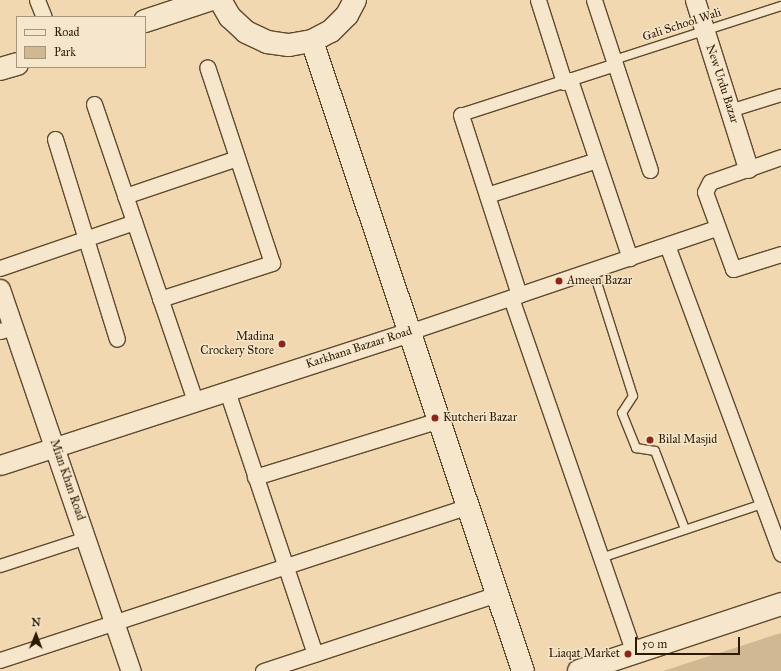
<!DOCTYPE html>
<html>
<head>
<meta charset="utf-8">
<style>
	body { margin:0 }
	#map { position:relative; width:781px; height:671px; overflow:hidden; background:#f1d8b1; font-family:"IM FELL Great Primer",serif }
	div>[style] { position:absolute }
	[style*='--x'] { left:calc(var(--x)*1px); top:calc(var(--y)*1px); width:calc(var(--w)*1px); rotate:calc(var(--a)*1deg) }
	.green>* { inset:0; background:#d0b893 }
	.roads { filter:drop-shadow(1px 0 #5f4a2d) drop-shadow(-1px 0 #5f4a2d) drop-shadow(0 1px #5f4a2d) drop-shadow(0 -1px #5f4a2d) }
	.service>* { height:8px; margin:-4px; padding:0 4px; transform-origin:4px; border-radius:4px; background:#f6e6cc }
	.pedestrian>* { height:12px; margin:-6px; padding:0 6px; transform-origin:6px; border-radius:6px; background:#f6e6cc }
	.minor>* { height:15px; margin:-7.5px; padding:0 7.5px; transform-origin:7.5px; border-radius:7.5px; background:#f6e6cc }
	.tertiary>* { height:19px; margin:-9.5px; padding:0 9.5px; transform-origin:9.5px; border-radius:9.5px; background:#f6e6cc }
	.secondary>* { height:22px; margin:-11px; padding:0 11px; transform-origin:11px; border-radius:11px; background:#f6e6cc }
	.dots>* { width:11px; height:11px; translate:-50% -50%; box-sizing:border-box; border:2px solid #f6e6cc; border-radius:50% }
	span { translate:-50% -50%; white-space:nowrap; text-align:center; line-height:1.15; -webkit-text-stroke:3px #f6e6cc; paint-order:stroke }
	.street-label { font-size:12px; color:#2e1a01 }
	.poi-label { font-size:12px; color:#2e1a01 }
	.left { translate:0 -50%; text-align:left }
	.right { translate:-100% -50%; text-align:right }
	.legend { position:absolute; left:16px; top:16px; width:130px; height:52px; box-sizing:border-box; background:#f6e6cc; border:1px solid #a6947b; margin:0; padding:5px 7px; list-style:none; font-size:12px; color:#2e1a01 }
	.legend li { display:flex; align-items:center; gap:8px; height:20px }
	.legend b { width:20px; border:1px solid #a6947b }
	.north { position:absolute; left:16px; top:615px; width:40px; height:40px; -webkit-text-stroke:3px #f6e6cc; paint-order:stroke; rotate:1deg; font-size:11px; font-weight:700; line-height:16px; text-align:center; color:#2e1a01 }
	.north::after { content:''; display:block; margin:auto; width:14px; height:18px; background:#2e1a01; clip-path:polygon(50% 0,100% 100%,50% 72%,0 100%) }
	.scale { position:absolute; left:635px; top:637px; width:105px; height:18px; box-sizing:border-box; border:2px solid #2e1a01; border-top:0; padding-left:5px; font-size:12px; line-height:14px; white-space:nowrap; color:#2e1a01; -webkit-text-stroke:3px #f6e6cc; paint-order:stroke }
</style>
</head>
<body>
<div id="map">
	<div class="green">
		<i style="clip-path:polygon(781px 633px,781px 671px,663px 671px)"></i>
	</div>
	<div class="roads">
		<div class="service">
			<i style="--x:614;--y:60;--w:176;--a:-17.9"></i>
			<i style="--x:593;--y:270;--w:132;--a:72.4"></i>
			<i style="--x:633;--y:396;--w:20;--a:123"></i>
			<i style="--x:622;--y:413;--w:38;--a:68"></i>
			<i style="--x:636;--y:448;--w:19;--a:9"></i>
			<i style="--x:655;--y:451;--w:84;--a:69"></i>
			<i style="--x:601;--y:558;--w:170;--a:-18.5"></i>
		</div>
		<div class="pedestrian">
			<i style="--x:730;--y:111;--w:53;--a:-17.4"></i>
			<i style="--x:461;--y:115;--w:163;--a:-17.9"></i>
			<i style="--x:0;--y:566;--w:90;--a:-18"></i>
		</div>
		<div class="minor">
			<i style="--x:37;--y:0;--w:18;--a:68"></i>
			<i style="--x:538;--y:0;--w:86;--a:72.4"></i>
			<i style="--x:594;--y:0;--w:179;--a:71.8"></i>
			<i style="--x:570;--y:80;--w:188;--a:71.4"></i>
			<i style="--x:94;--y:104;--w:314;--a:71.2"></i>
			<i style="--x:461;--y:115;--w:189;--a:72.1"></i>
			<i style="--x:55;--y:139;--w:209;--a:72.8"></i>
			<i style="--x:781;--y:157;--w:75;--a:160.6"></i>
			<i style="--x:710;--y:182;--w:11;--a:117"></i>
			<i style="--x:705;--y:192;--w:82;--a:70"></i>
			<i style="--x:733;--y:269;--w:50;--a:-17.4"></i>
			<i style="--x:487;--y:195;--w:115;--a:-17.7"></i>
			<i style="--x:125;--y:196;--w:118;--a:-18.7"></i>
			<i style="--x:667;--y:245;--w:329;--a:69.7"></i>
			<i style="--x:0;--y:268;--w:142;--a:-18.9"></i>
			<i style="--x:511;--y:298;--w:376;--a:70.9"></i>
			<i style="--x:160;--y:299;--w:118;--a:-17.8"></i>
			<i style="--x:272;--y:263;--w:206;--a:-108.3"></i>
			<i style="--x:0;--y:331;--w:14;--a:-17"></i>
			<i style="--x:409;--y:332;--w:324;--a:-18.7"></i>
			<i style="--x:227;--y:391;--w:277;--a:71.5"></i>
			<i style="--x:255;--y:477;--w:193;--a:-17.2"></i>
			<i style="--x:0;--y:660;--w:493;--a:-18.2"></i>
			<i style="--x:263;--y:671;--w:246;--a:-18.2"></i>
		</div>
		<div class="tertiary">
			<i style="--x:695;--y:0;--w:176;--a:72.5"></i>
			<i style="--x:0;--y:289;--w:404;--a:71.1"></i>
			<i style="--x:0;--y:465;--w:430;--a:-18"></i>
		</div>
		<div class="secondary">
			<i style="--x:220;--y:0;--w:20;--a:60"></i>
			<i style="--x:230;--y:17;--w:22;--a:43"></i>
			<i style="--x:246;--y:32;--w:23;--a:25"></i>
			<i style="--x:267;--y:42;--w:22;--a:8"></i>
			<i style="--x:289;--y:45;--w:23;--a:-10"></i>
			<i style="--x:312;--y:41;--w:21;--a:-28"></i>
			<i style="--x:331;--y:31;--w:23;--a:-45"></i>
			<i style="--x:347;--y:15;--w:17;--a:-62"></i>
			<i style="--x:145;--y:21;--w:67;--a:-18.2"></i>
			<i style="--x:312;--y:41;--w:664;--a:71.48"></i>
			<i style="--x:0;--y:69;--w:18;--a:-16"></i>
			<i style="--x:579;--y:671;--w:213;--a:-18.3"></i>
		</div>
	</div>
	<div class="dots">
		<i style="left:559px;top:281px;background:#8f2418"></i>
		<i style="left:282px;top:344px;background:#8f2418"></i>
		<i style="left:435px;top:418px;background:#8f2418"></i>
		<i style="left:650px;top:440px;background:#8f2418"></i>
		<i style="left:628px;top:654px;background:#8f2418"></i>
	</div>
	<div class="street-label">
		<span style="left:682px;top:25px;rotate:-18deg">Gali School Wali</span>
		<span style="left:722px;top:84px;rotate:72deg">New Urdu Bazar</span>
		<span style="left:359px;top:348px;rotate:-18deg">Karkhana Bazaar Road</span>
		<span style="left:67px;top:480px;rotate:71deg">Mian Khan Road</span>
	</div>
	<div class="poi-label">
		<span class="left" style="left:567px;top:281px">Ameen Bazar</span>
		<span class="right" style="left:274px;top:344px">Madina<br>Crockery Store</span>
		<span class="left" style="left:443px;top:418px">Kutcheri Bazar</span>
		<span class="left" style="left:658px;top:440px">Bilal Masjid</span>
		<span class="right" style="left:620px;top:654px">Liaqat Market</span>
	</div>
	<ul class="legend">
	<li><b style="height:5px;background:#f6e6cc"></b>Road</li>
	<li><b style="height:11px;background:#d0b893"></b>Park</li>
	</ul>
	<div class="north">N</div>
	<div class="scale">50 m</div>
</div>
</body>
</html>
